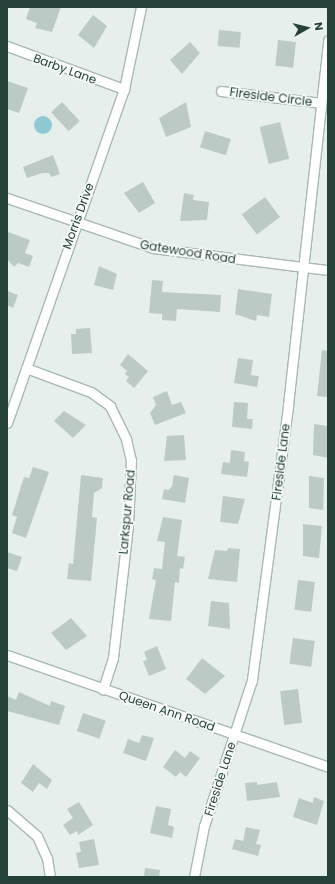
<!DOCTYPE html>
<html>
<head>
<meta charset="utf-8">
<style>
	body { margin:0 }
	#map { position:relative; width:335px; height:884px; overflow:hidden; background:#e6efeb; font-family:Poppins,sans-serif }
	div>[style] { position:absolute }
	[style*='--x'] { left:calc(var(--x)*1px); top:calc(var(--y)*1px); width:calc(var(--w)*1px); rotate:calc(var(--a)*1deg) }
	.water>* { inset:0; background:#8ec9d4 }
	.round { border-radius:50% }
	.building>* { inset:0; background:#bbcac4; transform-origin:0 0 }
	.roads { filter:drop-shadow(1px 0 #a8b8b2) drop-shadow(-1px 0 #a8b8b2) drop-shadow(0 1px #a8b8b2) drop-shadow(0 -1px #a8b8b2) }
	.street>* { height:9px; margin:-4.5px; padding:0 4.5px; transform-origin:4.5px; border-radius:4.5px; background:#fff }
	span { translate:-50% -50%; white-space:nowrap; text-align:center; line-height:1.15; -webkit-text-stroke:3.5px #f7fbf9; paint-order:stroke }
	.street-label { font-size:12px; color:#24423a }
	.frame { position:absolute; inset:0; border:8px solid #24423a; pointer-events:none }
	.north { position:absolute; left:287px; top:8px; width:40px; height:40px; -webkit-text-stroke:3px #f7fbf9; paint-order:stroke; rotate:82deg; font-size:11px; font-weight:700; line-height:16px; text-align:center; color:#24423a }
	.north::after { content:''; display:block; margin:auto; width:14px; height:18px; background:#24423a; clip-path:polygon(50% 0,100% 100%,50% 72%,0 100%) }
</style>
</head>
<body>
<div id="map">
	<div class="water">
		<i class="round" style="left:34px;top:116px;width:18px;height:18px"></i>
	</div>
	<div class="building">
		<i style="clip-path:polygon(30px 7px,61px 7px,52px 32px,35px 28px,37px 23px,26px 19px)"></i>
		<i style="clip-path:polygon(93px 15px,107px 26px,94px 48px,78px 35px)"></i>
		<i style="left:219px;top:30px;width:22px;height:16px;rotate:5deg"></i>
		<i style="left:278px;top:40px;width:18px;height:26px;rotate:6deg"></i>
		<i style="clip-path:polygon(190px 42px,200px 53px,182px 74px,170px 60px)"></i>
		<i style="clip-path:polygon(7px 81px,28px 88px,19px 113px,7px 109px)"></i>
		<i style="left:62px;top:102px;width:26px;height:15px;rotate:47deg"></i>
		<i style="clip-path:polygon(186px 102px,191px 127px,166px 137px,159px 118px)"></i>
		<i style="left:280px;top:122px;width:38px;height:21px;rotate:76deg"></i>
		<i style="left:205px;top:131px;width:27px;height:17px;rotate:17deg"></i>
		<i style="clip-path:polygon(53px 155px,60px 174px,51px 177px,49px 173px,42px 173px,27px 178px,23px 167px)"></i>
		<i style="clip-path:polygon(143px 182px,155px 203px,139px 213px,124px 193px)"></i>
		<i style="clip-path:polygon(184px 193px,194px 195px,193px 200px,209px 202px,207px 220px,180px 221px)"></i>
		<i style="left:265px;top:197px;width:25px;height:29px;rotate:53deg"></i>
		<i style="clip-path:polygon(8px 232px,30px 240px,25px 253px,33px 256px,29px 267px,18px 263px,14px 267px,7px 259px)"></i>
		<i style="clip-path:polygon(99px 266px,117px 274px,113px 290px,94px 285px)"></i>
		<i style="clip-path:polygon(152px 280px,163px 281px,162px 292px,221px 295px,220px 312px,177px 309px,176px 321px,162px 320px,162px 314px,149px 313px)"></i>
		<i style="clip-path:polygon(238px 289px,272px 294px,269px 317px,257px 315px,256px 321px,235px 314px)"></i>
		<i style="clip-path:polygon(7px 291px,18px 295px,13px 308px,7px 305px)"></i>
		<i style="clip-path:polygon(90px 328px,92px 353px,72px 354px,71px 334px,76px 334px,76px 329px)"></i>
		<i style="clip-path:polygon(322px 350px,328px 351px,328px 397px,317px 396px)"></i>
		<i style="clip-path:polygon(128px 354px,148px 371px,134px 388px,126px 381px,129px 377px,125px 374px,127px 371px,120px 365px)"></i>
		<i style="clip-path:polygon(238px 358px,253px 360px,251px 375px,259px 376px,257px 387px,234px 383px)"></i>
		<i style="clip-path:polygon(167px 391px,172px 405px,181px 402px,186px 413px,155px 425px,150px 413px,156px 405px,153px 397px)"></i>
		<i style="clip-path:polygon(234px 402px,248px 403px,247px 419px,253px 419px,252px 429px,232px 427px)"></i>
		<i style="clip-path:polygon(64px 411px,86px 425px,73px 438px,54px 421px)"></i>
		<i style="clip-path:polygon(314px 424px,328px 426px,328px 458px,313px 455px)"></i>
		<i style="clip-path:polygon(184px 435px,186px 460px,164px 461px,167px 436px)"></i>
		<i style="clip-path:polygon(231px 450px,245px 452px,244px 461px,249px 462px,247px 477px,221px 474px,223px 462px,230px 463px)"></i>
		<i style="clip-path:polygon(33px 467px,49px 472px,26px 538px,12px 533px,17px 517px,12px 515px,24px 477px,29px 478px)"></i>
		<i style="clip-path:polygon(81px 475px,103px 478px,102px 488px,94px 493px,92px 517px,97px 518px,91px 581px,67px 579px,69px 563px,73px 564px)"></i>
		<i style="clip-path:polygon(174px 475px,189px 478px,185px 503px,162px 499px,164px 489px,169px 490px,172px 486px)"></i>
		<i style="clip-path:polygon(309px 476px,324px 478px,323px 510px,309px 508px)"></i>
		<i style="clip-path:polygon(223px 496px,245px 499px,238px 524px,220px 522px)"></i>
		<i style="clip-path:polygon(163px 517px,182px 520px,177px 556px,185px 557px,183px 569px,180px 568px,179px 583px,175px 582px,171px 621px,149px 619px,156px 580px,152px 579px,154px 568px,162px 569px,165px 542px,157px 541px)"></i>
		<i style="clip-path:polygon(303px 524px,322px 526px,319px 558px,303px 556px)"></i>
		<i style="clip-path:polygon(228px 548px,240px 549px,237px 582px,208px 579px,215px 550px,227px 551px)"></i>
		<i style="clip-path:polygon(7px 552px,22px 557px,17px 571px,7px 568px)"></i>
		<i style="left:298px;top:580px;width:17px;height:30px;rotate:7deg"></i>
		<i style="clip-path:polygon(211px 601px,229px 603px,230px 629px,208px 626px)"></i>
		<i style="clip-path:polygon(71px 618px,87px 636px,66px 650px,51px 633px)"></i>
		<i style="left:293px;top:638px;width:22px;height:26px;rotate:8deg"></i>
		<i style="clip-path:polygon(157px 646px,166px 669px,149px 676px,143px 661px,147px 660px,144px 652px)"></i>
		<i style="clip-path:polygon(202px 658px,225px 676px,205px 694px,186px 679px)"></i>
		<i style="left:298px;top:689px;width:34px;height:18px;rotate:83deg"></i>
		<i style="clip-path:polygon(19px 692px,50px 706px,51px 701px,65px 706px,59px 725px,7px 711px,7px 696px,16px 700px)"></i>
		<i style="left:83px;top:713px;width:24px;height:19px;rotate:19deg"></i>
		<i style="clip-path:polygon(142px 735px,154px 738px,146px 761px,123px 753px,128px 739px,139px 743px)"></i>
		<i style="clip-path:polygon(175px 750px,185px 758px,190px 751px,200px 758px,186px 777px,180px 772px,176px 777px,163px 767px)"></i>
		<i style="clip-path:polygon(33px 764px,52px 780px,47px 789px,39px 783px,33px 792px,21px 783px)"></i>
		<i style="clip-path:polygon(257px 782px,257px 785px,277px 782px,280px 797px,247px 801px,245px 783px)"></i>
		<i style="clip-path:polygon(314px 797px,324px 801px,317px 825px,293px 817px,299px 798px,313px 803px)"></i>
		<i style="clip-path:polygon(79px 802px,93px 825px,78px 835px,77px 831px,70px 835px,63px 825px,73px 818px,67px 809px)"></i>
		<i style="clip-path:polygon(156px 806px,171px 809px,168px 825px,174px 827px,172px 838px,150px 833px)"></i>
		<i style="clip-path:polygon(246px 827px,260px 830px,256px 844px,261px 845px,258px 856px,232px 849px,235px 839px,243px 841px)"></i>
		<i style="clip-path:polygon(94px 839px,99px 865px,79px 868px,76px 853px,81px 852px,79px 842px)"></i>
		<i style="clip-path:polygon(145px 868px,160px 870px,159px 877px,144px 877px)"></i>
	</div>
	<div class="roads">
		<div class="street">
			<i style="--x:7;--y:46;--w:125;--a:20.2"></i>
			<i style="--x:221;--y:91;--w:101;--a:6.8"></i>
			<i style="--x:7;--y:198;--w:154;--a:18.9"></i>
			<i style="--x:153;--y:248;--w:176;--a:7.2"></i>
			<i style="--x:26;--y:368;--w:69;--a:20.3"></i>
			<i style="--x:91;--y:392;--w:24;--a:36"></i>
			<i style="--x:110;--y:406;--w:37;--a:64"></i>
			<i style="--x:126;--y:439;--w:22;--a:77"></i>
			<i style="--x:131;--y:460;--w:66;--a:92.6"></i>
			<i style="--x:128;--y:526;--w:133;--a:96.5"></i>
			<i style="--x:113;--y:658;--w:33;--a:108"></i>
			<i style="--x:7;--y:423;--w:354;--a:-70.7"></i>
			<i style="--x:124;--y:89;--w:84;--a:-78.3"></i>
			<i style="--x:7;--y:655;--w:340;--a:19.2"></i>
			<i style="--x:7;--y:810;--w:40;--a:41"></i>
			<i style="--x:37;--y:836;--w:24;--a:66"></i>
			<i style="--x:47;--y:858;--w:19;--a:81"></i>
			<i style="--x:194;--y:877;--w:52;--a:-78.9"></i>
			<i style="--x:204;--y:826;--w:154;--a:-71.8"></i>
			<i style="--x:252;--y:680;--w:277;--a:-82.5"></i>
			<i style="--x:288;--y:405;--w:367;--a:-83.7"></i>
		</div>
	</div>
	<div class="street-label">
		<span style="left:65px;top:69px;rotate:20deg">Barby Lane</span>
		<span style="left:271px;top:97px;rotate:7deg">Fireside Circle</span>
		<span style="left:78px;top:216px;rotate:-70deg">Morris Drive</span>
		<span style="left:188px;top:252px;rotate:9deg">Gatewood Road</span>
		<span style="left:281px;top:462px;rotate:-83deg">Fireside Lane</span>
		<span style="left:127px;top:512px;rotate:-85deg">Larkspur Road</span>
		<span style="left:167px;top:711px;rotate:19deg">Queen Ann Road</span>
		<span style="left:220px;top:779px;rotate:-72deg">Fireside Lane</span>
	</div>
	<div class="frame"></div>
	<div class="north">N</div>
</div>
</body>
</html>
